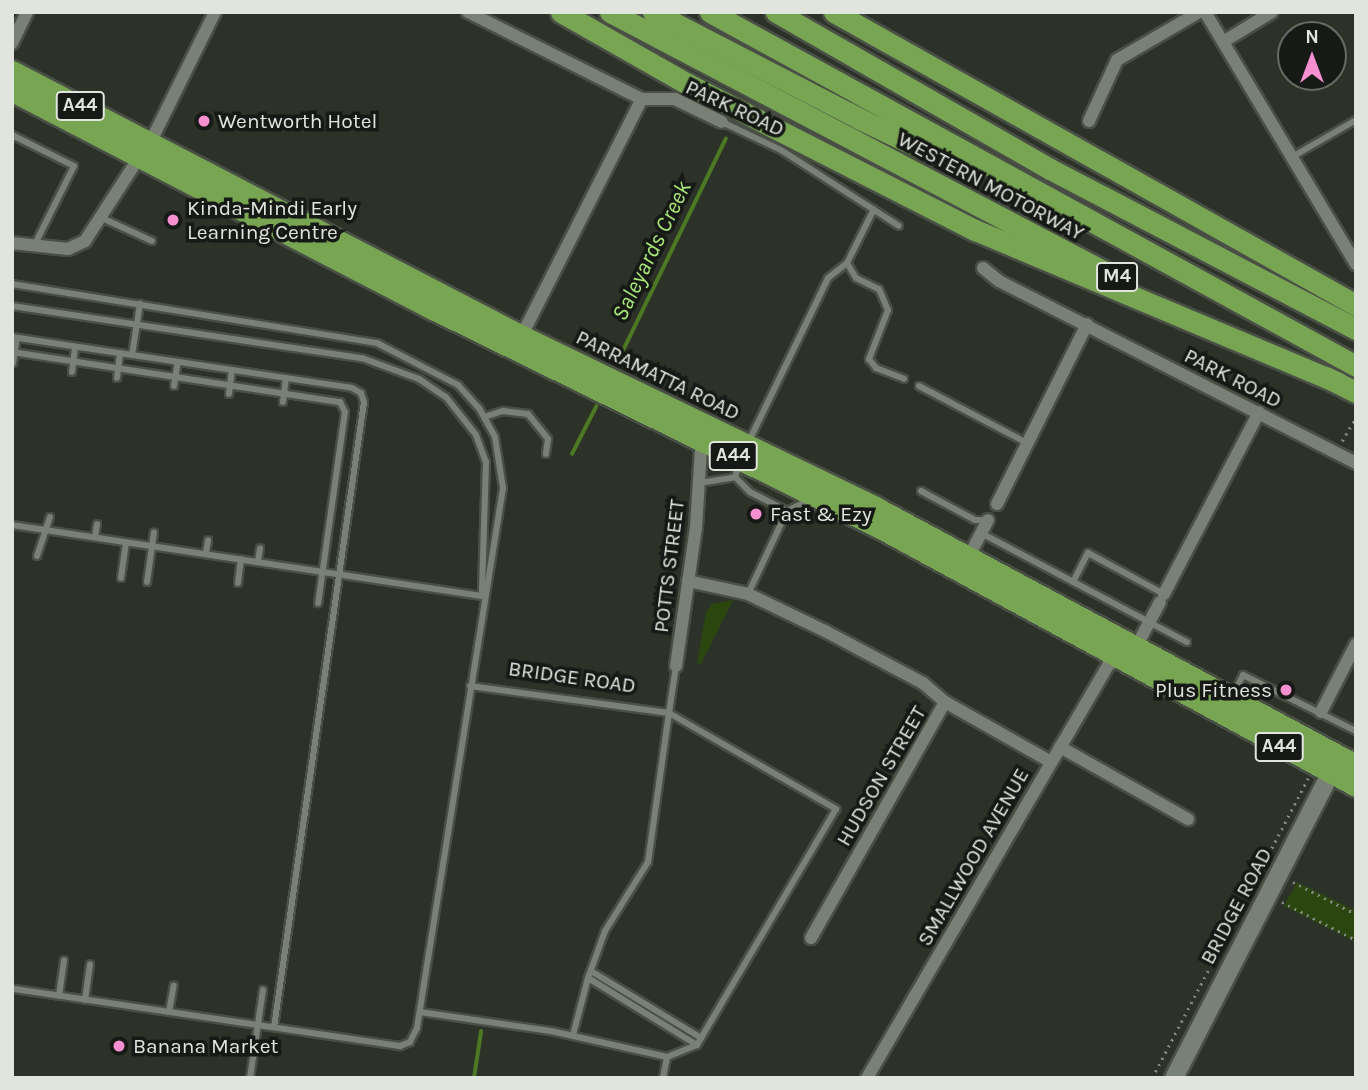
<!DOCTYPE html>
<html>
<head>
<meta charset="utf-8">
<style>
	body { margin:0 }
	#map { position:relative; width:1368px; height:1090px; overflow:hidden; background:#2c3228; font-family:Karla,sans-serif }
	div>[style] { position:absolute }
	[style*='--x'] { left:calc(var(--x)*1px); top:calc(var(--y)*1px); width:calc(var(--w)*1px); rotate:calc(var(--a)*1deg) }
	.green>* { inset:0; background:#2b470f }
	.stream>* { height:3.5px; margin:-1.75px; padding:0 1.75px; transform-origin:1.75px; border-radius:1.75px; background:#4d7924 }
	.path>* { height:2.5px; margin-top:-1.25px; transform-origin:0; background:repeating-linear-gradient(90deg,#838880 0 2px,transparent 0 7px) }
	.roads { filter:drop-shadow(2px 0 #4a4f46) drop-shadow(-2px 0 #4a4f46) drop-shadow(0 2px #4a4f46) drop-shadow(0 -2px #4a4f46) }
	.lane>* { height:6px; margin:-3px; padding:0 3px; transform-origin:3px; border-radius:3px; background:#798075 }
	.street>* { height:12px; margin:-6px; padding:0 6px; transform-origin:6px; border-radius:6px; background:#798075 }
	.secondary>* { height:18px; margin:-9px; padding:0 9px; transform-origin:9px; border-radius:9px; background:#798075 }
	.highway>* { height:21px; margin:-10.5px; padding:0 10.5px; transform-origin:10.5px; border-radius:10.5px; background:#77a552 }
	.dots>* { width:19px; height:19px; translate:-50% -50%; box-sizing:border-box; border:4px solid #161915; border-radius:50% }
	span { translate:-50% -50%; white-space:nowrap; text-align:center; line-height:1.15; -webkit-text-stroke:7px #161915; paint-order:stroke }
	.shield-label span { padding:2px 5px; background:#161915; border:2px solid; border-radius:5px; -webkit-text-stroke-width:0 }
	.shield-label { font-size:19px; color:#e1e5de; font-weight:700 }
	.street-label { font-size:21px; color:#e1e5de }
	.poi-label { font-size:21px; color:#e1e5de }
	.left { translate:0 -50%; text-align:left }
	.right { translate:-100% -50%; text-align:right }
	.water-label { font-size:23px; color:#a9e678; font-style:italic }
	.frame { position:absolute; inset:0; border:14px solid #e1e5de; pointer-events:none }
	.north { position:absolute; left:1277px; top:21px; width:70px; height:70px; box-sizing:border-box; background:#161915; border:2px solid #676b65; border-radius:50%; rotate:0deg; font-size:19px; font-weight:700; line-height:28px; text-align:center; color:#e1e5de }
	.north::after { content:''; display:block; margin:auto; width:24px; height:32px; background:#f690d0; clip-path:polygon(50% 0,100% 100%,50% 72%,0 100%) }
</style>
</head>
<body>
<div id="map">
	<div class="green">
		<i style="clip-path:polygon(733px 600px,701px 664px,697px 663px,706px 612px,712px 604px)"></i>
		<i style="clip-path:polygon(1297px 882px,1356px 911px,1356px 942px,1284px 906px)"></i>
	</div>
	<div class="stream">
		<i style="--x:617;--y:363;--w:249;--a:-64.1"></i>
		<i style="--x:572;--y:454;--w:53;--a:-62.9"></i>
		<i style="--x:474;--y:1078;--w:47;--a:-81.3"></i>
	</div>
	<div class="path">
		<i style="--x:1342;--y:441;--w:28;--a:-60"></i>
		<i style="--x:1293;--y:882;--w:71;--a:26.9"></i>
		<i style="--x:1282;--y:902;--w:83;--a:27.2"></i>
		<i style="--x:1152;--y:1078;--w:339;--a:-62.5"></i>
	</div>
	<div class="roads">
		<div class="lane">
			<i style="--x:722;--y:122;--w:65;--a:25.4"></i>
			<i style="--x:781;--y:150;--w:140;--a:32.8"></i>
			<i style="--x:12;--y:135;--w:69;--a:26.6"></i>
			<i style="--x:74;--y:166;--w:87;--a:116.6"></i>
			<i style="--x:1292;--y:157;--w:74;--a:-30"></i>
			<i style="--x:102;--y:218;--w:55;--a:24.7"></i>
			<i style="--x:847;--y:263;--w:17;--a:59"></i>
			<i style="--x:856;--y:278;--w:25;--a:26"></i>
			<i style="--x:879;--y:289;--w:23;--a:67"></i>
			<i style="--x:888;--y:310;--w:53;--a:111.2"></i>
			<i style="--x:869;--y:359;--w:11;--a:52"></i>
			<i style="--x:876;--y:368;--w:30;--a:21"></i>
			<i style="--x:12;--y:284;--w:370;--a:9.2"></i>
			<i style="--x:377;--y:343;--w:91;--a:27.4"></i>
			<i style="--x:458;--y:385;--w:31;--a:48"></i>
			<i style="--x:479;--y:408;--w:33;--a:61"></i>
			<i style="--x:495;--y:437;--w:52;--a:81.1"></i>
			<i style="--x:503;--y:488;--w:547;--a:99.05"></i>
			<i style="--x:417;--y:1028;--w:16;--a:117"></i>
			<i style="--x:410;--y:1042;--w:11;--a:158"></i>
			<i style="--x:400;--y:1046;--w:392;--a:-171.6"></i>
			<i style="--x:12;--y:306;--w:354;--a:8.5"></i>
			<i style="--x:362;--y:358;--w:61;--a:20.2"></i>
			<i style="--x:419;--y:379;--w:32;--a:34"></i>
			<i style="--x:446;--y:397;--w:48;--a:51.7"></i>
			<i style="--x:476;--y:435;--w:29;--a:70"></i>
			<i style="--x:486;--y:462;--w:129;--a:91.8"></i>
			<i style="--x:12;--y:337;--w:344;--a:8.5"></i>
			<i style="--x:352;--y:388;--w:10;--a:29"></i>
			<i style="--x:361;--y:393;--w:9;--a:72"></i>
			<i style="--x:364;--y:402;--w:631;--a:98.19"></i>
			<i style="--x:12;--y:352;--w:332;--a:8.7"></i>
			<i style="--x:340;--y:402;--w:11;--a:63"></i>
			<i style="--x:345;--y:412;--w:193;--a:98"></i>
			<i style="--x:132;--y:355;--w:52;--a:-81.1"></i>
			<i style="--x:13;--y:363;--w:25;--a:-81"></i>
			<i style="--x:72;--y:372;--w:25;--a:-83"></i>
			<i style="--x:117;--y:378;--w:25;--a:-83"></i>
			<i style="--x:174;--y:386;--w:24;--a:-81"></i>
			<i style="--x:919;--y:386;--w:122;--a:27.8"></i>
			<i style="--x:229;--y:394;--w:24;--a:-83"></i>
			<i style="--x:283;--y:402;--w:24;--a:-83"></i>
			<i style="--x:484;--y:417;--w:20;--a:-18"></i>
			<i style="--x:503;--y:411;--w:25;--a:7"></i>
			<i style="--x:528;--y:414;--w:32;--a:51"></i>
			<i style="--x:548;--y:439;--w:15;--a:98"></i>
			<i style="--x:748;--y:443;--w:183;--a:-64.1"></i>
			<i style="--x:828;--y:278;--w:24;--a:-38"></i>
			<i style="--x:847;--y:263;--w:60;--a:-63.4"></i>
			<i style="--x:740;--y:463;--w:15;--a:110"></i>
			<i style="--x:735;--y:477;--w:21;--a:45"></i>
			<i style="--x:750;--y:492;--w:42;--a:27.2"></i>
			<i style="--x:787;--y:511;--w:28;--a:-26"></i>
			<i style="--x:699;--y:483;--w:36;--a:-9"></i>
			<i style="--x:921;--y:491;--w:61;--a:28.2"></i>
			<i style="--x:975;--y:520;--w:13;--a:0"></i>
			<i style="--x:12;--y:525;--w:475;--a:8.6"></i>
			<i style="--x:981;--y:533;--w:233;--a:27.9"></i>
			<i style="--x:95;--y:537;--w:13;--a:-81"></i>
			<i style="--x:206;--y:553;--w:13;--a:-81"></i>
			<i style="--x:37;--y:556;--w:41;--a:-71.6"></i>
			<i style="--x:258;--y:561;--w:13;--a:-81"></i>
			<i style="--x:121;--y:578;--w:36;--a:-82"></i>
			<i style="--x:147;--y:582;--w:50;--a:-82"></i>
			<i style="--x:1073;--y:582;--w:33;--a:-63"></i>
			<i style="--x:1088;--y:553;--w:86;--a:28.3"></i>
			<i style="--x:238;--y:583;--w:24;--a:-83"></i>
			<i style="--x:748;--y:594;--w:92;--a:-64.8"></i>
			<i style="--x:470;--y:686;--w:201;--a:7.7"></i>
			<i style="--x:669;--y:713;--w:48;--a:-81.5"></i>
			<i style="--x:1233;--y:695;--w:22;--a:-63"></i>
			<i style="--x:1243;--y:675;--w:126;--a:26.4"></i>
			<i style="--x:591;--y:971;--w:129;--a:31.3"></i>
			<i style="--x:59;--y:996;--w:36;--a:-82"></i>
			<i style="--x:85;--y:1000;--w:36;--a:-82"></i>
			<i style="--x:169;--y:1012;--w:27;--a:-80"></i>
			<i style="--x:420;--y:1012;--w:132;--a:8.3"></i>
			<i style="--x:551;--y:1031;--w:119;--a:12.6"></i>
			<i style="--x:573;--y:1035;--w:59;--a:-75.3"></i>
			<i style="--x:588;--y:978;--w:50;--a:-70.1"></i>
			<i style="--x:605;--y:931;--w:81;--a:-58.1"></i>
			<i style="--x:648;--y:862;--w:150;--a:-82"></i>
			<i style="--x:669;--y:713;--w:193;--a:29.9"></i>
			<i style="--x:836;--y:809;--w:274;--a:120.5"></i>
			<i style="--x:697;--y:1045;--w:128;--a:-148.4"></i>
			<i style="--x:250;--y:1078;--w:89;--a:-81.6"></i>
			<i style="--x:663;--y:1078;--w:21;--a:-79"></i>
			<i style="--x:667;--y:1057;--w:32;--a:-22"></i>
		</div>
		<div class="street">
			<i style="--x:468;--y:12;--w:195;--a:26.6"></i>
			<i style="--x:642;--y:99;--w:33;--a:0"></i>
			<i style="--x:675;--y:99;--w:52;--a:26.1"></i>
			<i style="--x:1205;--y:12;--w:294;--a:59.1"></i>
			<i style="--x:1223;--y:42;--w:57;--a:-31.5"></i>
			<i style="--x:12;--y:43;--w:34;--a:-64"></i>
			<i style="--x:1089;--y:121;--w:67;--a:-65.3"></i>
			<i style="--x:1117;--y:60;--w:95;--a:-30.3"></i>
			<i style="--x:12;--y:243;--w:56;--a:6.1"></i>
			<i style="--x:68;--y:249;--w:19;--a:-25"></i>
			<i style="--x:85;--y:241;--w:129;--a:-57.1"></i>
			<i style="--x:155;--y:133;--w:135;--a:-63.6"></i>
			<i style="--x:983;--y:268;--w:21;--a:39"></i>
			<i style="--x:999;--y:281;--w:401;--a:27"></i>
			<i style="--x:520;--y:339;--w:269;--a:-63.1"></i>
			<i style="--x:997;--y:504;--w:201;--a:-63.4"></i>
			<i style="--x:967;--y:560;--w:45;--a:-62.3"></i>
			<i style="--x:688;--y:581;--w:61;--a:12.2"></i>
			<i style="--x:748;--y:594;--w:85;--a:25.7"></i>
			<i style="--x:825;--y:631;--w:111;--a:28"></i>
			<i style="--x:923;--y:683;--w:29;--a:41"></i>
			<i style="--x:945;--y:702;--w:122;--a:29.5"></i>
			<i style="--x:1164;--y:594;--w:205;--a:-62.4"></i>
			<i style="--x:676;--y:666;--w:140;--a:-81.8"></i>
			<i style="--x:696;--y:527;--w:92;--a:-86.3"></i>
			<i style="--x:1321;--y:712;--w:76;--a:-62.8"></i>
			<i style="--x:1060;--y:747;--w:147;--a:29.4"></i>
			<i style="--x:811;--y:938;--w:271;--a:-60.4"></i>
			<i style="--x:867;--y:1078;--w:478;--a:-59.7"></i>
			<i style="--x:1108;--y:665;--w:31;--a:-31"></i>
			<i style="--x:1135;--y:649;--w:53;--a:-62"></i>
		</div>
		<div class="secondary">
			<i style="--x:1174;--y:1078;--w:354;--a:-62.8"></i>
		</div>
		<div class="highway">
			<i style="--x:561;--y:12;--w:146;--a:29.6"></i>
			<i style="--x:688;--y:84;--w:322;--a:27"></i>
			<i style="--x:975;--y:230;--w:393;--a:22.8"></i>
			<i style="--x:610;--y:12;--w:555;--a:27.72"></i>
			<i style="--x:653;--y:12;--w:233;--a:27.3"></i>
			<i style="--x:860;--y:119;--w:64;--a:25.8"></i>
			<i style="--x:918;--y:147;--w:32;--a:13"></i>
			<i style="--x:710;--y:12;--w:737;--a:28.72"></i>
			<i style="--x:776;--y:12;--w:316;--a:29.8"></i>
			<i style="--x:1050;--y:169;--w:345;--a:27.6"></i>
			<i style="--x:834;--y:12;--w:599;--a:29.31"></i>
			<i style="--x:12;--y:71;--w:575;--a:27.46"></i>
			<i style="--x:522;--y:336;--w:392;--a:25.8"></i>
			<i style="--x:875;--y:507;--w:546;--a:28.21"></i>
			<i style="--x:12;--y:91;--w:476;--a:27.4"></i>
			<i style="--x:435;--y:310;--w:500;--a:26.1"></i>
			<i style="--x:884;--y:530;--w:537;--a:28.47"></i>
			<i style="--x:1326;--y:377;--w:34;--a:27"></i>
		</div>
	</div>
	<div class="dots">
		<i style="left:204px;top:121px;background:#f690d0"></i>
		<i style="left:173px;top:220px;background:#f690d0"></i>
		<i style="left:756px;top:514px;background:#f690d0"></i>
		<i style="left:1286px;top:690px;background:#f690d0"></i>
		<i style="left:119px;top:1046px;background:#f690d0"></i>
	</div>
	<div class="shield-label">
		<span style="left:80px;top:106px">A44</span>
		<span style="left:1117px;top:277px">M4</span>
		<span style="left:733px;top:456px">A44</span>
		<span style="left:1279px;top:747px">A44</span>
	</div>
	<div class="street-label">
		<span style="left:735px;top:108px;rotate:25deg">PARK ROAD</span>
		<span style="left:991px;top:186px;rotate:28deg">WESTERN MOTORWAY</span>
		<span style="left:658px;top:375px;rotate:26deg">PARRAMATTA ROAD</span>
		<span style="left:1233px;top:378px;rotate:27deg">PARK ROAD</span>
		<span style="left:669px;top:566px;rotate:-83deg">POTTS STREET</span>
		<span style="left:572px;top:677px;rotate:8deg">BRIDGE ROAD</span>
		<span style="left:881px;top:776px;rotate:-60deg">HUDSON STREET</span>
		<span style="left:973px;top:857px;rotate:-60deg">SMALLWOOD AVENUE</span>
		<span style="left:1236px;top:906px;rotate:-62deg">BRIDGE ROAD</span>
	</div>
	<div class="poi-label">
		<span class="left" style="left:218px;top:121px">Wentworth Hotel</span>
		<span class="left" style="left:187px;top:220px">Kinda-Mindi Early<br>Learning Centre</span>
		<span class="left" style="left:770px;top:514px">Fast &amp; Ezy</span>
		<span class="right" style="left:1272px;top:690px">Plus Fitness</span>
		<span class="left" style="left:133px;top:1046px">Banana Market</span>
	</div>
	<div class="water-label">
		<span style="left:652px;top:251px;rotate:-64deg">Saleyards Creek</span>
	</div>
	<div class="frame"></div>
	<div class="north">N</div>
</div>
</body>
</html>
